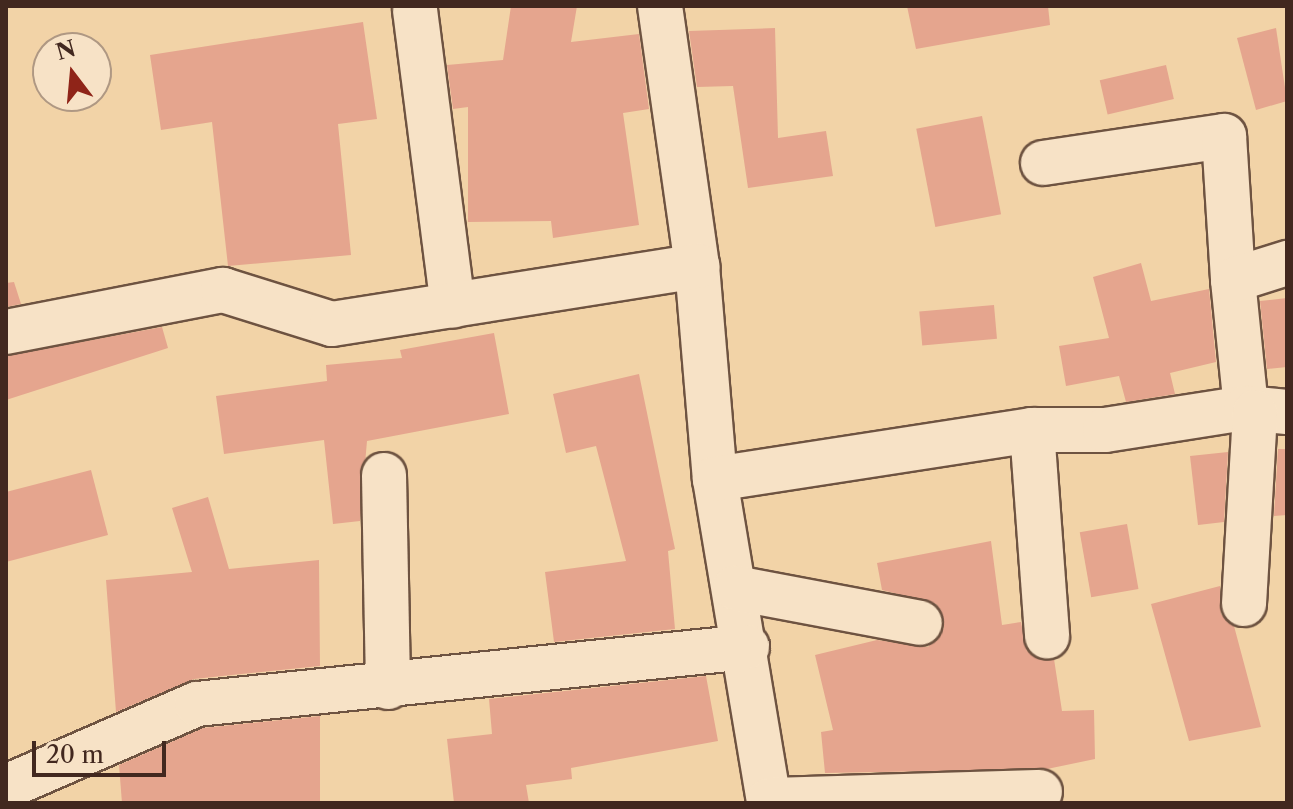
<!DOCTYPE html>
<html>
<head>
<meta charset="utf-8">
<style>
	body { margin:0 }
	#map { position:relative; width:1293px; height:809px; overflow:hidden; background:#f2d3a7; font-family:"Libre Caslon Text",serif }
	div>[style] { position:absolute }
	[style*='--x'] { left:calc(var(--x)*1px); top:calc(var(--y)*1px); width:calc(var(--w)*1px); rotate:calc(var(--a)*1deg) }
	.building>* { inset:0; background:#e5a58e; transform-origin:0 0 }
	.roads { filter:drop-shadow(2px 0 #6e5341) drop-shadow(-2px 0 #6e5341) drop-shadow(0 2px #6e5341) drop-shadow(0 -2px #6e5341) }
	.minor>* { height:44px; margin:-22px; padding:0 22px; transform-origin:22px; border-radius:22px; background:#f7e2c6 }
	span { translate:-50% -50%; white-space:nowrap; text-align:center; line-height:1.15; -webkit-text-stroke:8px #f7e2c6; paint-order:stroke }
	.frame { position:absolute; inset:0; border:8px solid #42281f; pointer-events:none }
	.north { position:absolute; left:32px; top:32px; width:80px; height:80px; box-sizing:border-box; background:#f7e2c6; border:2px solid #af9883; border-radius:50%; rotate:344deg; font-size:22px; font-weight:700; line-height:32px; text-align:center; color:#42281f }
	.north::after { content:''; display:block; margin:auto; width:28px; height:36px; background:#8f2418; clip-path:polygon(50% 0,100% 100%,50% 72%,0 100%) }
	.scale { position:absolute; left:32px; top:741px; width:134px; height:36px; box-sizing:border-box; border:4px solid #42281f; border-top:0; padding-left:10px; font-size:24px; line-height:28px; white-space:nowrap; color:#42281f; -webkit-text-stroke:6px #f7e2c6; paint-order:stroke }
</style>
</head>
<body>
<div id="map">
	<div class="building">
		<i style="clip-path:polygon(511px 6px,577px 6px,571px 42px,639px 34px,649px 109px,623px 113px,639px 225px,553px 238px,551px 221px,468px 222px,468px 107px,453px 109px,447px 65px,503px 60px)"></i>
		<i style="clip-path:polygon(907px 6px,1048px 6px,1050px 25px,916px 49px)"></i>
		<i style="clip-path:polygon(363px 22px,377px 119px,338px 124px,351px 255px,228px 266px,212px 122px,161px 130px,150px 55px)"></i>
		<i style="clip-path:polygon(775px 28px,778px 138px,826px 131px,833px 176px,748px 188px,733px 86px,697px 87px,689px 31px)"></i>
		<i style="clip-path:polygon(1276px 28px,1287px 101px,1256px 110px,1237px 38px)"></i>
		<i style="left:1166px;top:65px;width:35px;height:68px;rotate:77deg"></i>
		<i style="left:982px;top:116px;width:100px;height:67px;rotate:79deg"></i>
		<i style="clip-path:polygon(1141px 263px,1151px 301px,1209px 289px,1216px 362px,1170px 373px,1175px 394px,1126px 402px,1119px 376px,1066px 386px,1059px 346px,1109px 338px,1093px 277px)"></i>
		<i style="clip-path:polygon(14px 282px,21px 304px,6px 307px,6px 283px)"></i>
		<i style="clip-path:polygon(1287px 298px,1287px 367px,1267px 369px,1260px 301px)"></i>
		<i style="left:994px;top:305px;width:34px;height:75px;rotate:85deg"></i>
		<i style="clip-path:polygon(162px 327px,168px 348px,6px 400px,6px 356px)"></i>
		<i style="clip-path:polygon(494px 333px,509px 414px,367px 441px,360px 521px,333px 524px,324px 440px,224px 454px,216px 396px,327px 381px,326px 365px,402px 358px,400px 350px)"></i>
		<i style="clip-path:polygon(639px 374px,675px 549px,668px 551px,675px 629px,554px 642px,545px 572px,626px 561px,596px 446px,566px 453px,553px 394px)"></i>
		<i style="clip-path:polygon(1278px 449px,1287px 449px,1287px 515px,1274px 516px)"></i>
		<i style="clip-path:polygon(1228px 452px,1224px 522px,1198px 525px,1190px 456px)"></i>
		<i style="clip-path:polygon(91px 470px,108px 535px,6px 562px,6px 492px)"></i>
		<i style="clip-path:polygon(208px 497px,229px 569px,319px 560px,320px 666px,194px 679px,116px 712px,106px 580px,192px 572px,172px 508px)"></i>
		<i style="left:1127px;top:524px;width:66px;height:48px;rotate:80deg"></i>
		<i style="clip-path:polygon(991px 541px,1002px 625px,1021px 622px,1027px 651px,1054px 659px,1062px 711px,1094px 710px,1095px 759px,1047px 769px,825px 773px,821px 732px,833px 730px,815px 655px,877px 640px,928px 647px,944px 628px,936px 604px,882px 590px,877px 563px)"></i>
		<i style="clip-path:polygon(1220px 586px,1221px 614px,1234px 626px,1261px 727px,1189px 741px,1151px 604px)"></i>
		<i style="clip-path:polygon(706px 676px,718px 741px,571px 768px,572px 779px,526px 785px,529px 803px,454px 803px,447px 739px,492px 734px,489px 699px)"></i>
		<i style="clip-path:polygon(320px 716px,320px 803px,122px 803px,119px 765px,203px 728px)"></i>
	</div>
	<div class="roads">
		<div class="minor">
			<i style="--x:660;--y:6;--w:263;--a:81.9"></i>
			<i style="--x:697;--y:266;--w:214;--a:85.2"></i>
			<i style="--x:715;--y:479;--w:328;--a:80.5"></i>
			<i style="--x:415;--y:10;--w:298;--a:82.7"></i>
			<i style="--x:1043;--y:163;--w:183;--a:-8.5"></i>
			<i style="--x:1224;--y:136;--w:144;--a:86.4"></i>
			<i style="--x:6;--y:332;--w:221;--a:-11"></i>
			<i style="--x:223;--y:290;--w:114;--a:17.3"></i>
			<i style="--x:332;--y:324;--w:370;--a:-9"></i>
			<i style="--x:1246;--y:408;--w:129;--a:-95.8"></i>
			<i style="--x:1233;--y:280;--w:57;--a:-17.5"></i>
			<i style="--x:1032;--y:430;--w:207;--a:85.8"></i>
			<i style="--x:384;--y:475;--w:212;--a:88.9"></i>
			<i style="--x:715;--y:479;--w:321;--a:-8.8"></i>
			<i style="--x:1032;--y:430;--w:73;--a:0"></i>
			<i style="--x:1105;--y:430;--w:143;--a:-8.9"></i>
			<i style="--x:1246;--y:408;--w:41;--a:5.6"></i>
			<i style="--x:735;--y:588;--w:188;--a:10.7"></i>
			<i style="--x:1244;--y:604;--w:192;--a:-86.7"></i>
			<i style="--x:6;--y:787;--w:208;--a:-23.5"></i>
			<i style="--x:197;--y:704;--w:553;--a:-5.92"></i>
			<i style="--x:769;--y:800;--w:271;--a:-1.7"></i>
		</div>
	</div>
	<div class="frame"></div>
	<div class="north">N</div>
	<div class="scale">20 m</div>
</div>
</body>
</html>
